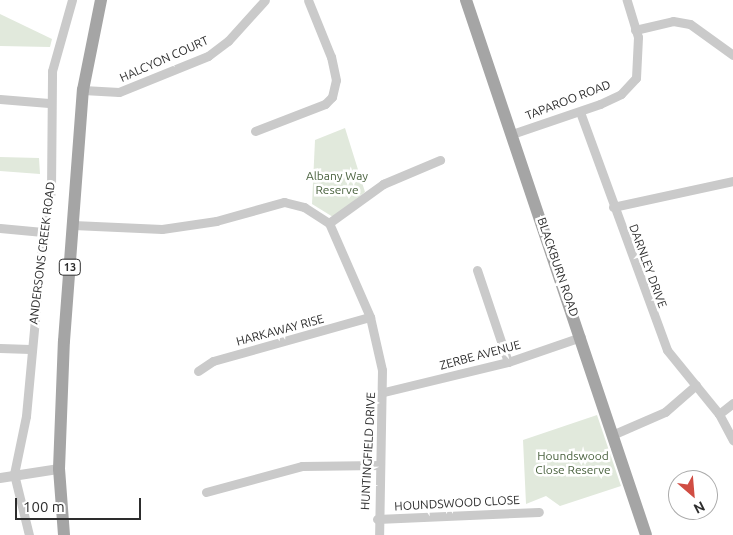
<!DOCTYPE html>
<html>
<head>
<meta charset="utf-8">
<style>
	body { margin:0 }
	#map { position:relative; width:733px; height:535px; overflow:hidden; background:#fff; font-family:Ubuntu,sans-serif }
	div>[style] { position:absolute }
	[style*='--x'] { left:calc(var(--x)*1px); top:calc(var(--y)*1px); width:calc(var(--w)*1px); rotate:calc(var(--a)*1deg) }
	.green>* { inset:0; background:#e1e9dc }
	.minor>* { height:9px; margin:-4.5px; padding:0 4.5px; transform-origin:4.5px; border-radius:4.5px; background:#cacaca }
	.tertiary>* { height:10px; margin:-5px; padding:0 5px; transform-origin:5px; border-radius:5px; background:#cacaca }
	.primary>* { height:12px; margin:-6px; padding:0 6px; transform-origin:6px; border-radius:6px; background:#a5a5a5 }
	span { translate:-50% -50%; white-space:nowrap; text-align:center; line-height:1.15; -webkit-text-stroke:5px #fff; paint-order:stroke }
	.shield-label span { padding:1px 4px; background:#fff; border:1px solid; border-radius:4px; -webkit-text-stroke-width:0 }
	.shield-label { font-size:11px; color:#2d2d2d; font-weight:700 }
	.street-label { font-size:12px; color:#2d2d2d }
	.park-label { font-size:12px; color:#4b6340 }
	.north { position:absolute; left:668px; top:470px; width:50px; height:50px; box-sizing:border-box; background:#fff; border:1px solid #ababab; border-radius:50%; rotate:153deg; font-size:14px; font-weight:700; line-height:20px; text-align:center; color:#2d2d2d }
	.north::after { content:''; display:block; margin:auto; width:18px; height:22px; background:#d04d43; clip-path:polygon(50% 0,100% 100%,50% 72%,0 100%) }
	.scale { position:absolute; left:15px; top:498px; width:126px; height:22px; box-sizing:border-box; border:2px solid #2d2d2d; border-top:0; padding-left:6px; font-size:15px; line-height:18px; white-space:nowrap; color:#2d2d2d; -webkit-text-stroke:4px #fff; paint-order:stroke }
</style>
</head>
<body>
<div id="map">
	<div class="green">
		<i style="clip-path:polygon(0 14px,52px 39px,50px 47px,0 46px)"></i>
		<i style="clip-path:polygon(345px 128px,365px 192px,333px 217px,312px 204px,315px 140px)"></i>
		<i style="clip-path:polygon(0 157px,39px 158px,40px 174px,0 171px)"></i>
		<i style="clip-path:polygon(597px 415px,621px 486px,560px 506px,546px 496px,526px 504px,523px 440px)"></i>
	</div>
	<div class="minor">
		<i style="--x:635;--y:30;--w:39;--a:-13"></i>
		<i style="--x:673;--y:21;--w:17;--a:10"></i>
		<i style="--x:690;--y:24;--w:53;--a:35.8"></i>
		<i style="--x:83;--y:90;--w:36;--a:3"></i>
		<i style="--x:119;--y:92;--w:96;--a:-22"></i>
		<i style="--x:208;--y:56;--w:25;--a:-37"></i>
		<i style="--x:228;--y:41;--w:55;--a:-47.9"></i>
		<i style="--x:0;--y:99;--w:49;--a:4.7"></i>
		<i style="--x:580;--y:112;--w:253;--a:69.9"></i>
		<i style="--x:667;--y:350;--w:82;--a:50.9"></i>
		<i style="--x:719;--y:414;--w:30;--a:62"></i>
		<i style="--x:255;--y:131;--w:75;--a:-21.1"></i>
		<i style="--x:325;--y:104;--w:10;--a:-45"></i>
		<i style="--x:332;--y:97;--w:17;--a:-77"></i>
		<i style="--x:336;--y:80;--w:24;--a:-102"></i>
		<i style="--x:331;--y:57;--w:61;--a:-112"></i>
		<i style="--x:512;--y:134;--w:93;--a:-18.8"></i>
		<i style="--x:600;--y:104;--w:23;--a:-25"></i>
		<i style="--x:621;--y:94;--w:22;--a:-47"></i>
		<i style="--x:636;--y:78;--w:41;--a:-87.2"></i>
		<i style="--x:638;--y:37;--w:39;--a:-107"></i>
		<i style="--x:613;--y:207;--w:123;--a:-12.2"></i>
		<i style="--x:329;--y:223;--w:67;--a:-35.8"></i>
		<i style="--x:383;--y:184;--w:62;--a:-22.8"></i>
		<i style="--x:73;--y:225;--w:89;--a:2.6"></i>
		<i style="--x:162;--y:229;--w:55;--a:-8.4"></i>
		<i style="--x:216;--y:221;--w:71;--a:-15.6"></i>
		<i style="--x:284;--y:202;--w:21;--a:14"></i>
		<i style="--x:304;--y:207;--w:30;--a:33"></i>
		<i style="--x:329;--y:223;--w:103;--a:66.4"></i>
		<i style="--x:370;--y:317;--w:54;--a:77.2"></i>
		<i style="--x:382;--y:370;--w:165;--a:91"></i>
		<i style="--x:0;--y:228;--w:43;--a:5.3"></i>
		<i style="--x:477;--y:270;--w:97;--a:71.4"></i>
		<i style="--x:0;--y:348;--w:30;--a:2"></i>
		<i style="--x:198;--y:371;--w:18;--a:-34"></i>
		<i style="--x:213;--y:361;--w:163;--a:-15.7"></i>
		<i style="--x:384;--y:392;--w:128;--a:-13.6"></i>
		<i style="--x:508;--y:362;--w:77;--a:-18.9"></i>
		<i style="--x:719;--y:414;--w:18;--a:-38"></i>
		<i style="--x:612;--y:435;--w:58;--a:-23.5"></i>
		<i style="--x:665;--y:412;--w:41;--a:-41.1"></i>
		<i style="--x:206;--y:492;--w:99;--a:-15.2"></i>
		<i style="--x:302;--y:466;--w:78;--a:-0.7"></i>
		<i style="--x:377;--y:519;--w:162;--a:-2.5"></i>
		<i style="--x:29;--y:535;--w:63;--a:-103.8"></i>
		<i style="--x:14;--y:474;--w:59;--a:-78.3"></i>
		<i style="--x:26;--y:416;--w:185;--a:-84.7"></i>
		<i style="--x:43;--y:232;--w:42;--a:-79"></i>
		<i style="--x:51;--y:191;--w:120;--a:-89.5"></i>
		<i style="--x:52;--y:71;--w:74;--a:-74.3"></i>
	</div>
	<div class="tertiary">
		<i style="--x:0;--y:478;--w:60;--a:-8.7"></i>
	</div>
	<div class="primary">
		<i style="--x:466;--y:0;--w:564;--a:71.4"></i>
		<i style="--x:64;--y:535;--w:66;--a:-94.3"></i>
		<i style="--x:59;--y:469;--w:128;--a:-87.8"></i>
		<i style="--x:64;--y:341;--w:252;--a:-85.7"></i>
		<i style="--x:83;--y:90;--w:92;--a:-78.7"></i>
	</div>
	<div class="shield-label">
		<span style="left:70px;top:267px">13</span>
	</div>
	<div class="street-label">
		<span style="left:164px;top:59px;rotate:-24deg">HALCYON COURT</span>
		<span style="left:568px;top:100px;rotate:-21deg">TAPAROO ROAD</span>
		<span style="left:42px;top:253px;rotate:-83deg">ANDERSONS CREEK ROAD</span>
		<span style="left:648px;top:266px;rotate:70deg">DARNLEY DRIVE</span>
		<span style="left:558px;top:267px;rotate:71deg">BLACKBURN ROAD</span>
		<span style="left:280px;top:330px;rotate:-15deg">HARKAWAY RISE</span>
		<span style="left:480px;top:355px;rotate:-15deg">ZERBE AVENUE</span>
		<span style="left:368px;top:451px;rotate:-87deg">HUNTINGFIELD DRIVE</span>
		<span style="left:457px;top:503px;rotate:-3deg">HOUNDSWOOD CLOSE</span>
	</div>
	<div class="park-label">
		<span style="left:337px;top:183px">Albany Way<br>Reserve</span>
		<span style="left:573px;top:463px">Houndswood<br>Close Reserve</span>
	</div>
	<div class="north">N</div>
	<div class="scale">100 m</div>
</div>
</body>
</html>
